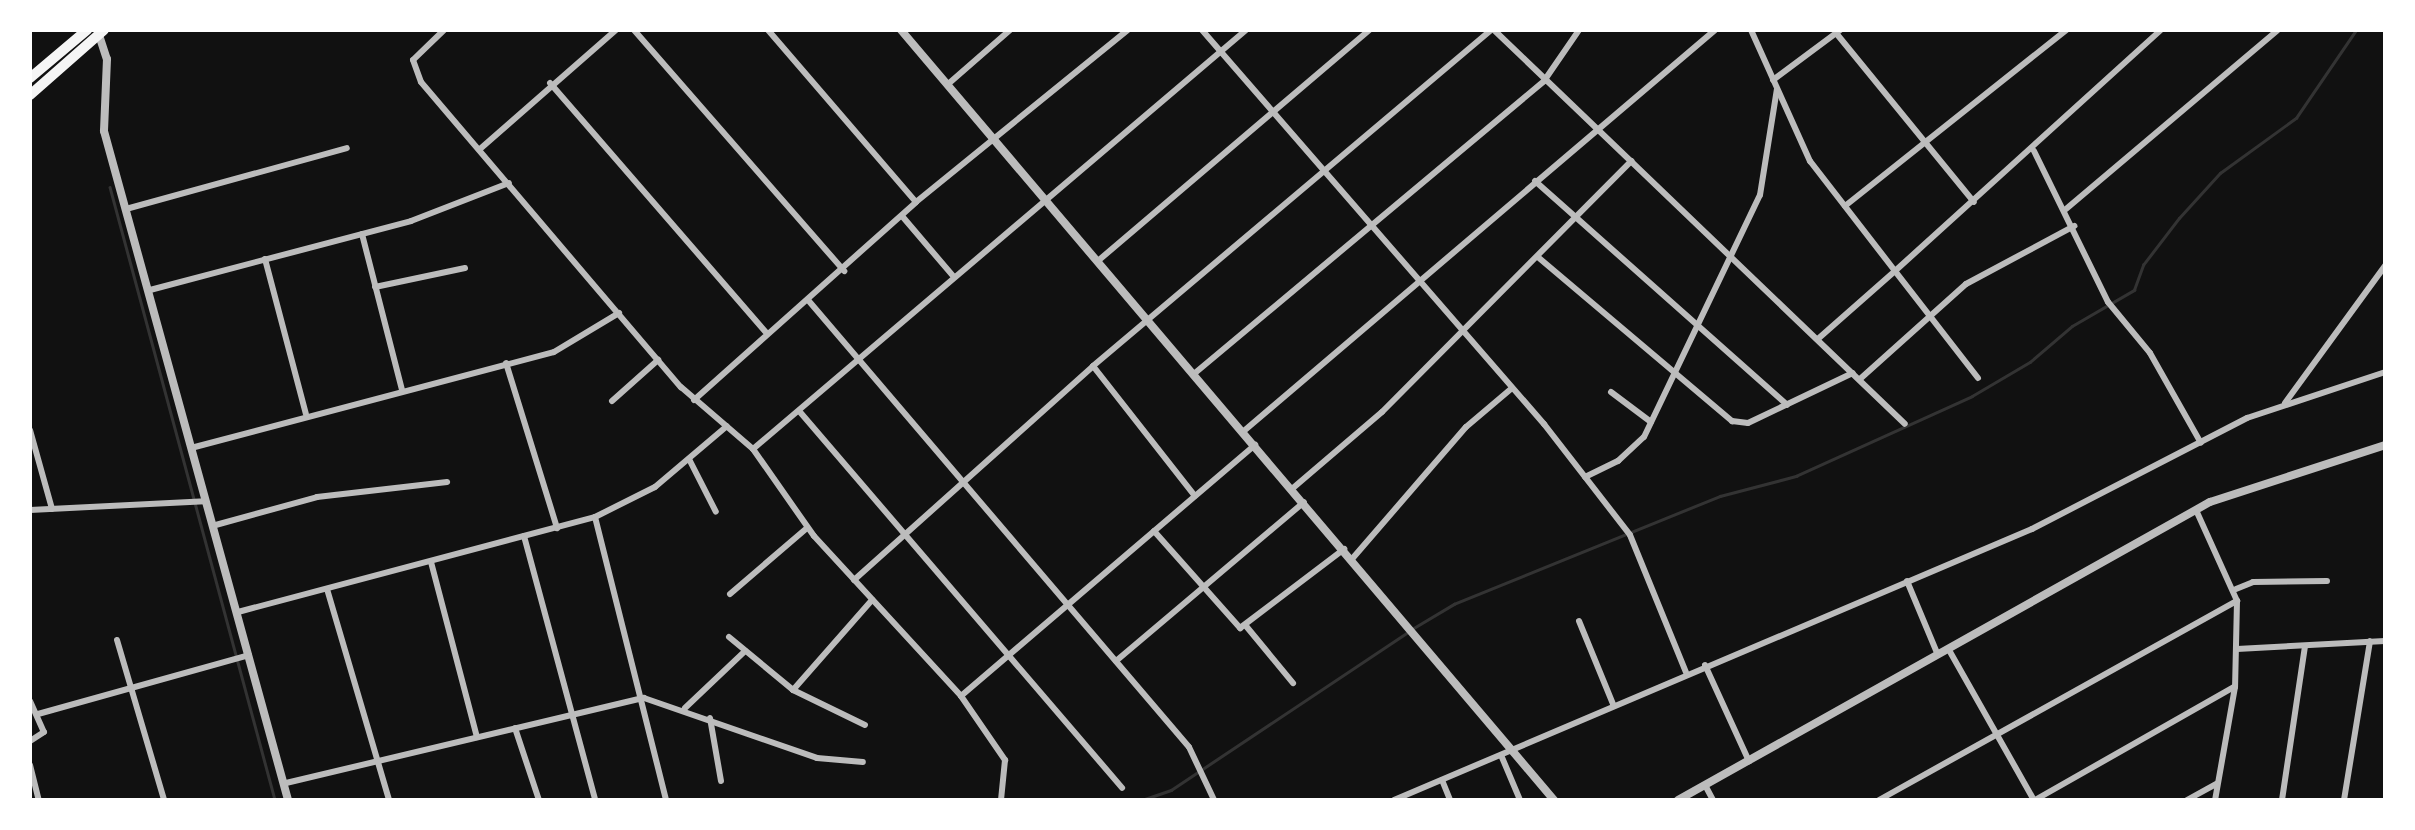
<!DOCTYPE html>
<html>
<head>
<meta charset="utf-8">
<style>
	body { margin:0 }
	#map { position:relative; width:2415px; height:830px; overflow:hidden; background:#111; font-family:Poppins,sans-serif }
	div>[style] { position:absolute }
	[style*='--x'] { left:calc(var(--x)*1px); top:calc(var(--y)*1px); width:calc(var(--w)*1px); rotate:calc(var(--a)*1deg) }
	.stream>* { height:2.5px; margin:-1.25px; padding:0 1.25px; transform-origin:1.25px; border-radius:1.25px; background:#333 }
	.minor>* { height:6px; margin:-3px; padding:0 3px; transform-origin:3px; border-radius:3px; background:#bcbcbc }
	.tertiary>* { height:8px; margin:-4px; padding:0 4px; transform-origin:4px; border-radius:4px; background:#bcbcbc }
	.trunk>* { height:10px; margin:-5px; padding:0 5px; transform-origin:5px; border-radius:5px; background:#f5f5f5 }
	span { translate:-50% -50%; white-space:nowrap; text-align:center; line-height:1.15; -webkit-text-stroke:10px #fff; paint-order:stroke }
	.frame { position:absolute; inset:0; border:32px solid #fff; pointer-events:none }
</style>
</head>
<body>
<div id="map">
	<div class="stream">
		<i style="--x:110;--y:187;--w:635;--a:74.93"></i>
		<i style="--x:1412;--y:629;--w:49;--a:-30.8"></i>
		<i style="--x:1454;--y:604;--w:287;--a:-22.1"></i>
		<i style="--x:1720;--y:496;--w:79;--a:-14.7"></i>
		<i style="--x:1796;--y:476;--w:193;--a:-24.4"></i>
		<i style="--x:1972;--y:396;--w:67;--a:-30.4"></i>
		<i style="--x:2030;--y:362;--w:55;--a:-40.6"></i>
		<i style="--x:2072;--y:326;--w:72;--a:-30.1"></i>
		<i style="--x:2134;--y:290;--w:27;--a:-70"></i>
		<i style="--x:2143;--y:265;--w:59;--a:-52.5"></i>
		<i style="--x:2179;--y:218;--w:61;--a:-47.7"></i>
		<i style="--x:2220;--y:173;--w:94;--a:-35.9"></i>
		<i style="--x:2296;--y:118;--w:107;--a:-55.7"></i>
		<i style="--x:1142;--y:800;--w:31;--a:-19"></i>
		<i style="--x:1171;--y:790;--w:283;--a:-33.7"></i>
	</div>
	<div class="minor">
		<i style="--x:444;--y:30;--w:43;--a:135.9"></i>
		<i style="--x:413;--y:60;--w:23;--a:70"></i>
		<i style="--x:421;--y:82;--w:401;--a:49.6"></i>
		<i style="--x:681;--y:387;--w:95;--a:40.7"></i>
		<i style="--x:753;--y:449;--w:106;--a:55"></i>
		<i style="--x:814;--y:536;--w:217;--a:47.4"></i>
		<i style="--x:961;--y:696;--w:78;--a:55.5"></i>
		<i style="--x:1005;--y:760;--w:40;--a:95.7"></i>
		<i style="--x:634;--y:30;--w:320;--a:48.9"></i>
		<i style="--x:768;--y:30;--w:227;--a:49.3"></i>
		<i style="--x:1202;--y:30;--w:522;--a:49.04"></i>
		<i style="--x:1544;--y:424;--w:140;--a:52.2"></i>
		<i style="--x:1630;--y:535;--w:148;--a:67.8"></i>
		<i style="--x:1494;--y:30;--w:569;--a:43.79"></i>
		<i style="--x:1751;--y:30;--w:144;--a:65.8"></i>
		<i style="--x:1810;--y:161;--w:139;--a:52.3"></i>
		<i style="--x:1895;--y:271;--w:101;--a:138.6"></i>
		<i style="--x:1836;--y:33;--w:218;--a:50.8"></i>
		<i style="--x:1773;--y:80;--w:84;--a:-36.7"></i>
		<i style="--x:550;--y:83;--w:330;--a:49.1"></i>
		<i style="--x:947;--y:85;--w:84;--a:-41.1"></i>
		<i style="--x:480;--y:149;--w:181;--a:-41.2"></i>
		<i style="--x:2034;--y:151;--w:168;--a:63.9"></i>
		<i style="--x:2108;--y:302;--w:66;--a:50.5"></i>
		<i style="--x:2150;--y:353;--w:103;--a:60.5"></i>
		<i style="--x:1535;--y:181;--w:337;--a:41.6"></i>
		<i style="--x:1845;--y:206;--w:283;--a:-38.5"></i>
		<i style="--x:126;--y:209;--w:229;--a:-15.4"></i>
		<i style="--x:2066;--y:209;--w:277;--a:-40.2"></i>
		<i style="--x:902;--y:216;--w:79;--a:49.6"></i>
		<i style="--x:362;--y:234;--w:161;--a:75.6"></i>
		<i style="--x:1539;--y:258;--w:253;--a:40.2"></i>
		<i style="--x:1732;--y:421;--w:16;--a:7"></i>
		<i style="--x:1748;--y:423;--w:116;--a:-25.5"></i>
		<i style="--x:265;--y:259;--w:160;--a:75.2"></i>
		<i style="--x:1099;--y:260;--w:355;--a:-40.4"></i>
		<i style="--x:375;--y:287;--w:92;--a:-11.9"></i>
		<i style="--x:150;--y:290;--w:270;--a:-14.8"></i>
		<i style="--x:411;--y:221;--w:105;--a:-21.2"></i>
		<i style="--x:808;--y:300;--w:587;--a:49.56"></i>
		<i style="--x:1189;--y:747;--w:59;--a:64.7"></i>
		<i style="--x:506;--y:363;--w:173;--a:72.8"></i>
		<i style="--x:1093;--y:366;--w:165;--a:51.9"></i>
		<i style="--x:1195;--y:373;--w:455;--a:-39.9"></i>
		<i style="--x:1544;--y:81;--w:62;--a:-55.5"></i>
		<i style="--x:1978;--y:378;--w:135;--a:-127.8"></i>
		<i style="--x:1895;--y:271;--w:359;--a:-42.2"></i>
		<i style="--x:1860;--y:379;--w:142;--a:-41.9"></i>
		<i style="--x:1966;--y:284;--w:123;--a:-28.2"></i>
		<i style="--x:1611;--y:392;--w:50;--a:36.9"></i>
		<i style="--x:694;--y:400;--w:297;--a:-41.7"></i>
		<i style="--x:916;--y:202;--w:273;--a:-39.1"></i>
		<i style="--x:612;--y:401;--w:62;--a:-41.7"></i>
		<i style="--x:2285;--y:403;--w:170;--a:-53.9"></i>
		<i style="--x:800;--y:412;--w:495;--a:49.4"></i>
		<i style="--x:30;--y:430;--w:82;--a:74.4"></i>
		<i style="--x:1245;--y:430;--w:617;--a:-40.4"></i>
		<i style="--x:191;--y:448;--w:375;--a:-14.8"></i>
		<i style="--x:554;--y:352;--w:76;--a:-31"></i>
		<i style="--x:753;--y:449;--w:647;--a:-40.36"></i>
		<i style="--x:689;--y:459;--w:59;--a:63"></i>
		<i style="--x:1585;--y:477;--w:37;--a:-26"></i>
		<i style="--x:1618;--y:461;--w:35;--a:-43"></i>
		<i style="--x:1644;--y:437;--w:268;--a:-64.4"></i>
		<i style="--x:1760;--y:195;--w:107;--a:-80.9"></i>
		<i style="--x:1293;--y:488;--w:117;--a:-40.5"></i>
		<i style="--x:1382;--y:412;--w:354;--a:-45.2"></i>
		<i style="--x:30;--y:510;--w:175;--a:-2.9"></i>
		<i style="--x:2196;--y:510;--w:100;--a:65.7"></i>
		<i style="--x:2237;--y:601;--w:86;--a:91.3"></i>
		<i style="--x:2235;--y:687;--w:115;--a:100"></i>
		<i style="--x:595;--y:517;--w:292;--a:75.9"></i>
		<i style="--x:212;--y:526;--w:109;--a:-15.4"></i>
		<i style="--x:317;--y:497;--w:131;--a:-6.6"></i>
		<i style="--x:1154;--y:531;--w:130;--a:48.4"></i>
		<i style="--x:1240;--y:628;--w:131;--a:-37.2"></i>
		<i style="--x:524;--y:536;--w:273;--a:74.9"></i>
		<i style="--x:1352;--y:559;--w:174;--a:-49.2"></i>
		<i style="--x:1466;--y:427;--w:60;--a:-40.3"></i>
		<i style="--x:431;--y:562;--w:181;--a:75.3"></i>
		<i style="--x:854;--y:580;--w:321;--a:-41.8"></i>
		<i style="--x:1093;--y:366;--w:521;--a:-40.17"></i>
		<i style="--x:1907;--y:581;--w:80;--a:67.3"></i>
		<i style="--x:327;--y:589;--w:220;--a:73.6"></i>
		<i style="--x:2236;--y:589;--w:18;--a:-22"></i>
		<i style="--x:2253;--y:582;--w:74;--a:-0.8"></i>
		<i style="--x:730;--y:594;--w:101;--a:-40.6"></i>
		<i style="--x:238;--y:612;--w:369;--a:-14.9"></i>
		<i style="--x:595;--y:517;--w:67;--a:-26.6"></i>
		<i style="--x:655;--y:487;--w:94;--a:-40.3"></i>
		<i style="--x:1579;--y:621;--w:90;--a:67.7"></i>
		<i style="--x:1246;--y:626;--w:74;--a:50.5"></i>
		<i style="--x:729;--y:637;--w:83;--a:39.6"></i>
		<i style="--x:793;--y:690;--w:80;--a:25.9"></i>
		<i style="--x:117;--y:640;--w:167;--a:73.6"></i>
		<i style="--x:2237;--y:649;--w:148;--a:-3.1"></i>
		<i style="--x:1949;--y:650;--w:172;--a:60.5"></i>
		<i style="--x:1116;--y:661;--w:246;--a:-40.2"></i>
		<i style="--x:1705;--y:665;--w:106;--a:65.4"></i>
		<i style="--x:793;--y:690;--w:120;--a:-48.7"></i>
		<i style="--x:961;--y:696;--w:387;--a:-40.5"></i>
		<i style="--x:30;--y:701;--w:34;--a:66"></i>
		<i style="--x:44;--y:732;--w:17;--a:147"></i>
		<i style="--x:685;--y:708;--w:83;--a:-43.5"></i>
		<i style="--x:38;--y:714;--w:219;--a:-15.6"></i>
		<i style="--x:710;--y:718;--w:64;--a:80.1"></i>
		<i style="--x:515;--y:728;--w:76;--a:71.6"></i>
		<i style="--x:1501;--y:755;--w:49;--a:67.1"></i>
		<i style="--x:30;--y:765;--w:36;--a:76"></i>
		<i style="--x:1442;--y:780;--w:22;--a:68"></i>
		<i style="--x:286;--y:783;--w:368;--a:-13.4"></i>
		<i style="--x:644;--y:698;--w:183;--a:19.1"></i>
		<i style="--x:817;--y:758;--w:46;--a:5"></i>
		<i style="--x:1705;--y:785;--w:17;--a:62"></i>
		<i style="--x:1394;--y:800;--w:693;--a:-23.01"></i>
		<i style="--x:2032;--y:529;--w:242;--a:-27.3"></i>
		<i style="--x:2247;--y:418;--w:145;--a:-18.4"></i>
		<i style="--x:1879;--y:800;--w:410;--a:-29.1"></i>
		<i style="--x:2035;--y:800;--w:229;--a:-29.6"></i>
		<i style="--x:2187;--y:800;--w:33;--a:-29"></i>
		<i style="--x:2282;--y:800;--w:155;--a:-81.5"></i>
		<i style="--x:2344;--y:800;--w:161;--a:-80.7"></i>
	</div>
	<div class="tertiary">
		<i style="--x:901;--y:30;--w:1010;--a:49.7"></i>
		<i style="--x:99;--y:35;--w:25;--a:72"></i>
		<i style="--x:107;--y:59;--w:72;--a:92.4"></i>
		<i style="--x:104;--y:131;--w:694;--a:74.62"></i>
		<i style="--x:1678;--y:800;--w:610;--a:-29.26"></i>
		<i style="--x:2210;--y:502;--w:184;--a:-18"></i>
	</div>
	<div class="trunk">
		<i style="--x:30;--y:78;--w:75;--a:-40.1"></i>
		<i style="--x:30;--y:95;--w:98;--a:-41.3"></i>
	</div>
	<div class="frame"></div>
</div>
</body>
</html>
